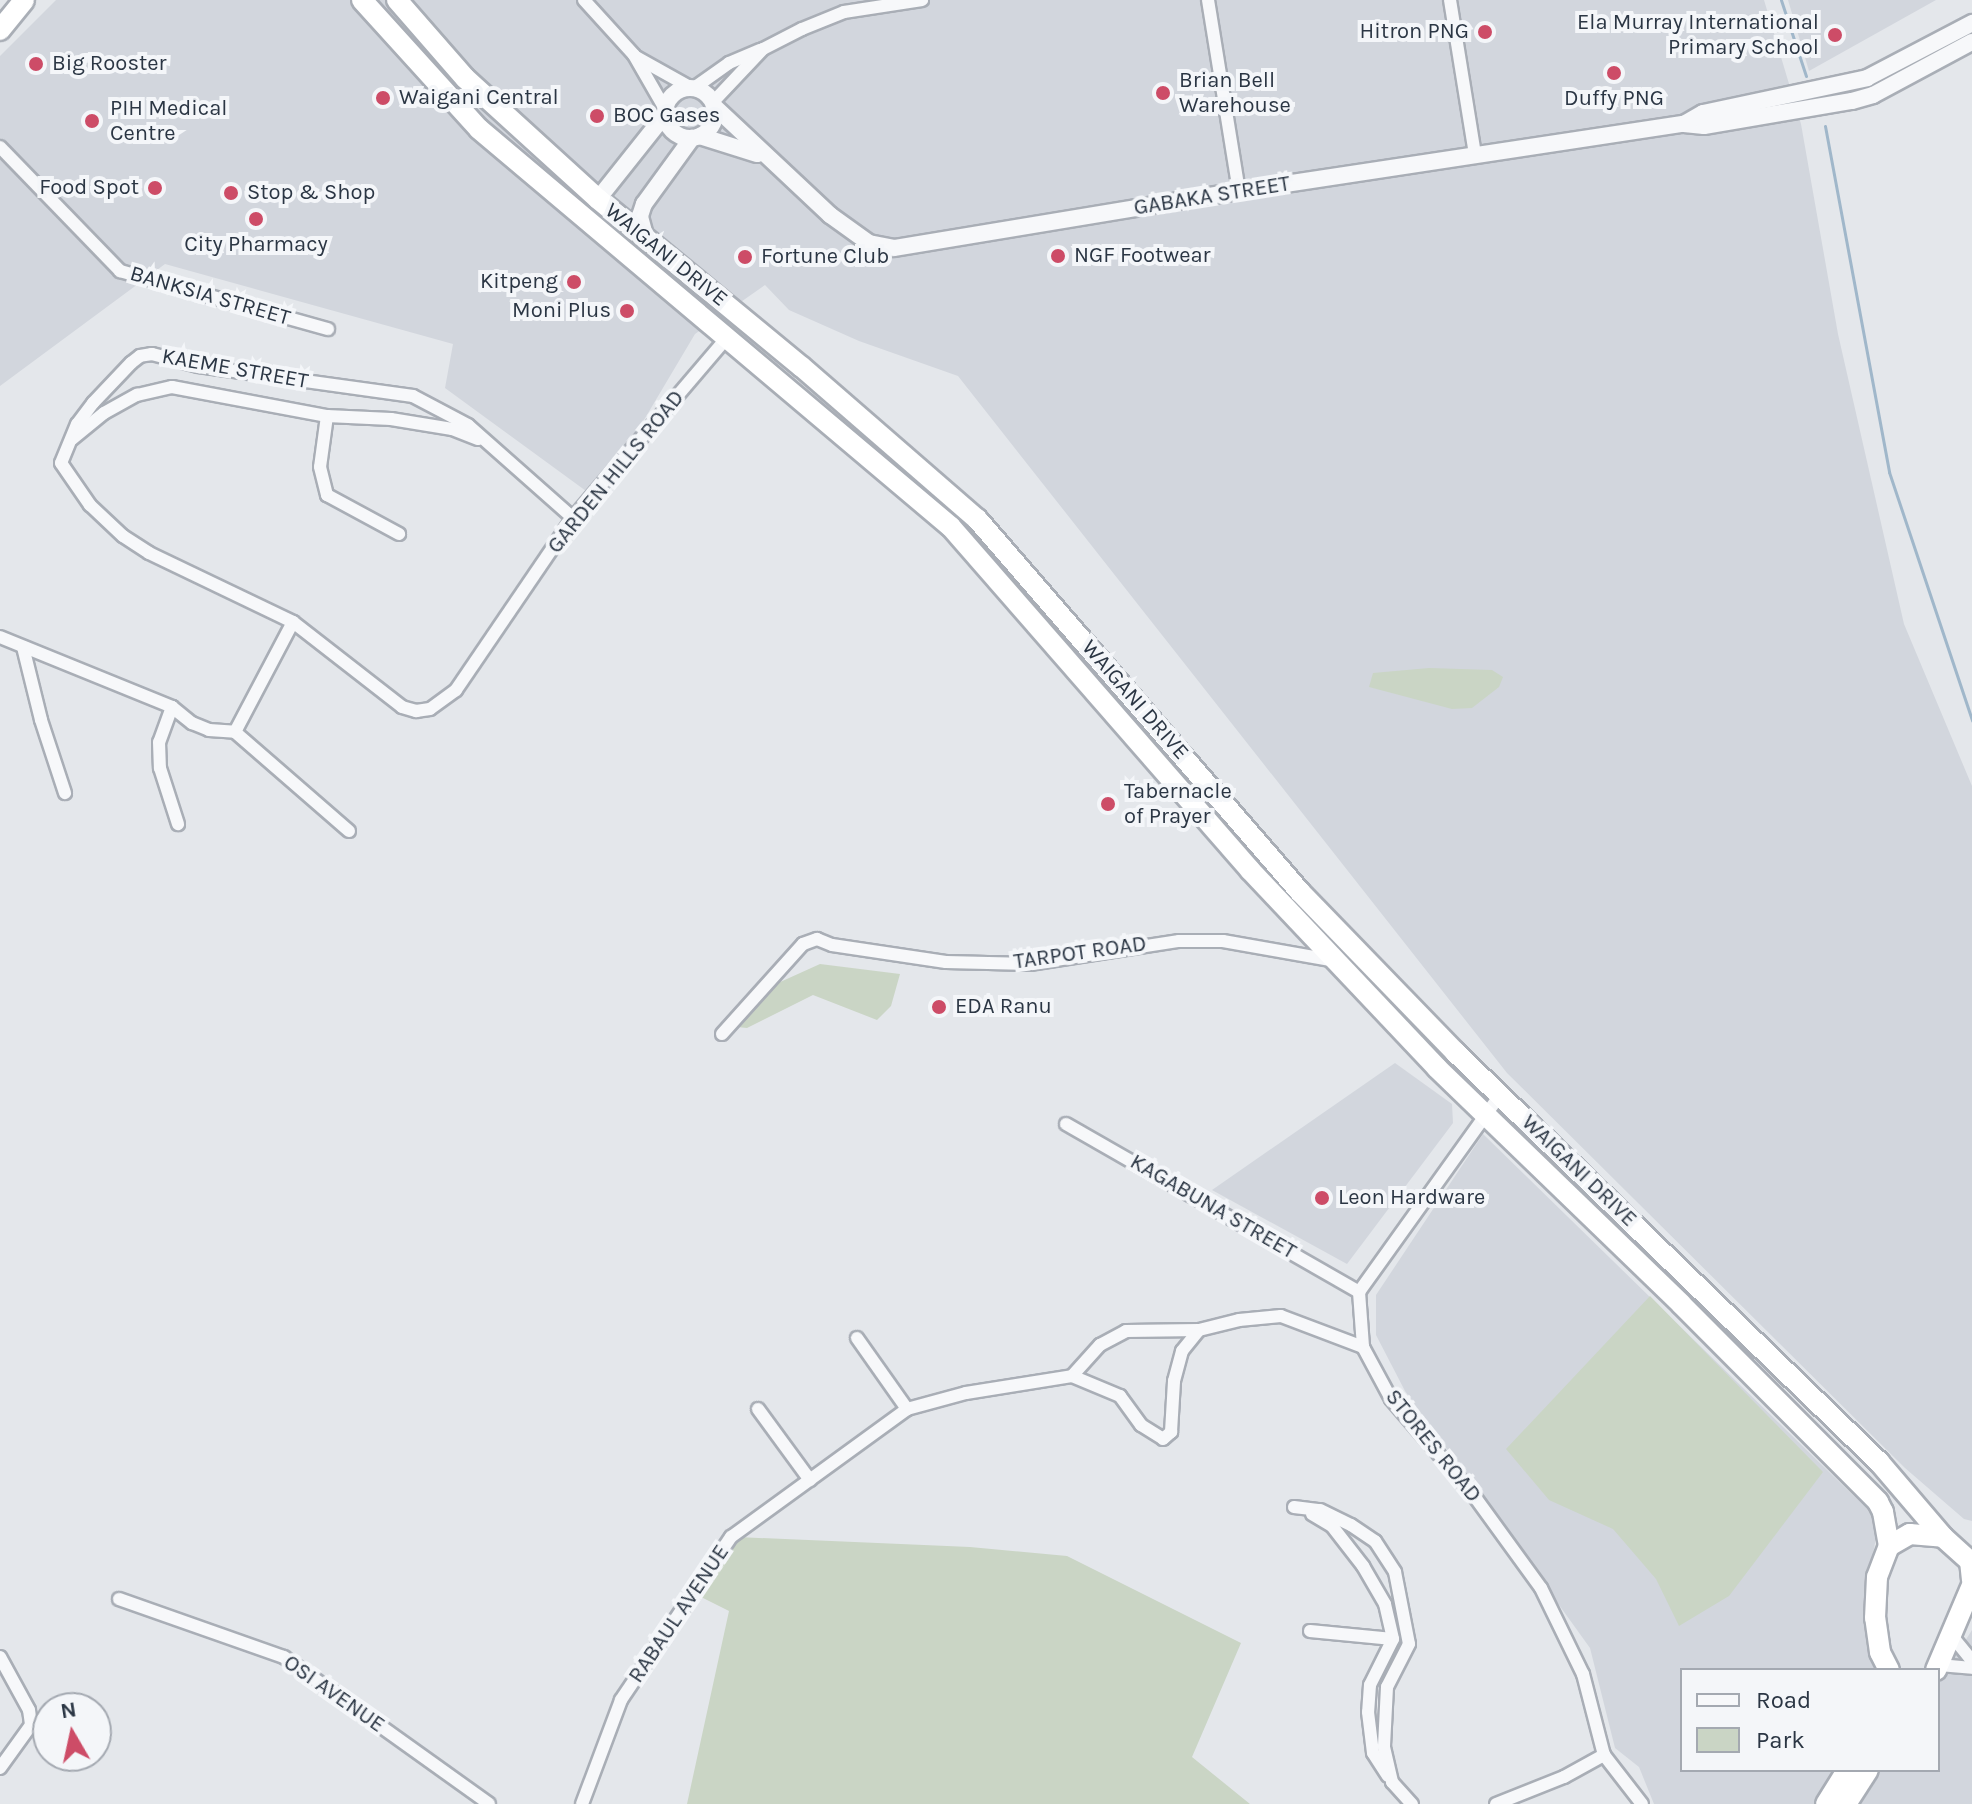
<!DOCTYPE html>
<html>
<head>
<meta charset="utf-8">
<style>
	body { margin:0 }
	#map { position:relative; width:1972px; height:1804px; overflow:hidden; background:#e4e7eb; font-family:Karla,sans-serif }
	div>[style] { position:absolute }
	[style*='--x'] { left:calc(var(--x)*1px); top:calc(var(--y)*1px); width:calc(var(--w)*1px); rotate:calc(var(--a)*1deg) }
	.built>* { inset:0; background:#d2d6dd }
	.green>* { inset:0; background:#cad5c5 }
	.stream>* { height:3px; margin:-1.5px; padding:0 1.5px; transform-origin:1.5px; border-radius:1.5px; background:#a0b7ca }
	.roads { filter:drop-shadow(2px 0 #a9aeb6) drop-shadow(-2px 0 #a9aeb6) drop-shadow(0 2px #a9aeb6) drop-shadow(0 -2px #a9aeb6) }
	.minor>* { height:12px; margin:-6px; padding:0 6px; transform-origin:6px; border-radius:6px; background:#f7f8fa }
	.tertiary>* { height:16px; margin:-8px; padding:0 8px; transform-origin:8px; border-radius:8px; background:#f7f8fa }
	.tertiary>.ring { margin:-8px; padding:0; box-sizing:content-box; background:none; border:16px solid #f7f8fa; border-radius:50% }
	.trunk>* { height:20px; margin:-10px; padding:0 10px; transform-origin:10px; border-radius:10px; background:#fff }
	.dots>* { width:22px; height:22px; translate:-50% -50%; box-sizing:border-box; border:4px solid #f4f6f9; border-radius:50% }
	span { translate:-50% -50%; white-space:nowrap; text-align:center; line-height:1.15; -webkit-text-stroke:8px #f4f6f9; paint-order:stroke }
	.poi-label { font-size:22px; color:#2b3644 }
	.right { translate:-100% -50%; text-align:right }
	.left { translate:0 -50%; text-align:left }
	.street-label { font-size:22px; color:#2b3644 }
	.legend { position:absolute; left:1680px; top:1668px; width:260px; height:104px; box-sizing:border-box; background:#f4f6f9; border:2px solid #a4a9b1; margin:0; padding:10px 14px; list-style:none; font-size:24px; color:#2b3644 }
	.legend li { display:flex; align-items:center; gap:16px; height:40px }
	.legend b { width:40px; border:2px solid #a4a9b1 }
	.north { position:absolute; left:32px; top:1692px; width:80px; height:80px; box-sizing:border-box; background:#f4f6f9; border:2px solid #a4a9b1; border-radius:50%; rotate:351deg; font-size:22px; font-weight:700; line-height:32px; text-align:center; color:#2b3644 }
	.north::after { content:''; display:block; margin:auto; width:28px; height:36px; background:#cd4c67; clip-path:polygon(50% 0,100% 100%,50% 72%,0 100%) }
</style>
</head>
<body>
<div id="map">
	<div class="built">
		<i style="clip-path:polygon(56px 0,1764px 0,1801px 124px,1838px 334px,1904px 624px,1972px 786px,1972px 1521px,1964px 1519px,1905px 1468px,1507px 1073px,958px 376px,859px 341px,789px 310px,765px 285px,695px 334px,597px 499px,445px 388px,453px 344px,165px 264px,0 386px,0 56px)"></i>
		<i style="clip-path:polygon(1788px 0,1936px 0,1809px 71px)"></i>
		<i style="clip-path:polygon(1395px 1063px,1452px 1104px,1453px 1123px,1347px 1264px,1212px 1190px)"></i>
		<i style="clip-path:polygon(1483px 1134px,1867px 1509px,1878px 1527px,1868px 1581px,1876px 1670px,1682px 1670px,1682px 1770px,1836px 1770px,1814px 1804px,1654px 1804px,1639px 1767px,1615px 1748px,1590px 1648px,1405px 1391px,1376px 1335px,1376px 1295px)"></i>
		<i style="clip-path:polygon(1972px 1630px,1972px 1804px,1854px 1804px,1878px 1770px,1938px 1770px,1938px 1684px)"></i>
	</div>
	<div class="green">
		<i style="clip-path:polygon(1429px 668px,1492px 670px,1503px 677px,1499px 687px,1472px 708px,1452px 709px,1369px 687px,1373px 673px)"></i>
		<i style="clip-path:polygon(820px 964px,900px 974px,891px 1006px,877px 1020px,813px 995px,747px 1028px,737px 1027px,737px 1022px,778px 983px)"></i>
		<i style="clip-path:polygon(1650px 1296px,1823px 1472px,1729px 1596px,1679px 1626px,1656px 1579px,1613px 1529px,1549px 1500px,1506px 1449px)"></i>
		<i style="clip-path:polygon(737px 1537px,970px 1547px,1067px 1556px,1241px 1643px,1192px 1757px,1250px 1804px,687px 1804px,729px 1611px,701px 1597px)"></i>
	</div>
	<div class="stream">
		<i style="--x:1781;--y:0;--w:80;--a:71.8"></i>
		<i style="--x:1825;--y:126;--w:352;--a:79.5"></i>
		<i style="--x:1889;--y:472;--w:262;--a:71.5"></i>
	</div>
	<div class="roads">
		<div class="minor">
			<i style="--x:584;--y:0;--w:74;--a:47.7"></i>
			<i style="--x:634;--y:55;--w:62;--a:60.1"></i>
			<i style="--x:1208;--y:0;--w:193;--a:80.8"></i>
			<i style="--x:1450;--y:0;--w:157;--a:80.8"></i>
			<i style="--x:636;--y:57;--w:62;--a:29.1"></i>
			<i style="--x:694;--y:88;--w:43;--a:-35.5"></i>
			<i style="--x:729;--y:63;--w:34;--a:-23"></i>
			<i style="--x:713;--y:102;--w:73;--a:-46.7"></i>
			<i style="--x:763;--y:49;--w:44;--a:-27.1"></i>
			<i style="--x:802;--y:29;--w:45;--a:-22"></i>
			<i style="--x:844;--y:12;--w:79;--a:-8.7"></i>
			<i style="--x:0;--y:147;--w:173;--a:45.9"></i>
			<i style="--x:120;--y:271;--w:216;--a:15.6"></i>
			<i style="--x:327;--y:416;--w:51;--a:97.8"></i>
			<i style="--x:320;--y:467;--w:29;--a:76"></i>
			<i style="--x:327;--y:495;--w:82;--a:28.4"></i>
			<i style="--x:72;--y:439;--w:41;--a:-39.1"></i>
			<i style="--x:104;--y:413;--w:38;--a:-29"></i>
			<i style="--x:137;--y:395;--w:36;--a:-13"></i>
			<i style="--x:172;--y:387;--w:158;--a:10.6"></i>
			<i style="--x:327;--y:416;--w:64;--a:2.7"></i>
			<i style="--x:391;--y:419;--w:62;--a:9.3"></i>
			<i style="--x:452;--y:429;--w:28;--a:21"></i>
			<i style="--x:573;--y:518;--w:140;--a:-138.5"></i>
			<i style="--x:468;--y:425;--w:62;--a:-152.2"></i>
			<i style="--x:413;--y:396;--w:217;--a:-172.1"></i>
			<i style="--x:198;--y:366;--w:48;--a:-165.4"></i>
			<i style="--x:152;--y:354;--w:12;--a:171"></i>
			<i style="--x:140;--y:356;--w:11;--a:142"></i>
			<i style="--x:131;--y:363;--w:55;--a:133.5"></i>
			<i style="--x:93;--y:403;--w:26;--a:127"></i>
			<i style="--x:77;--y:424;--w:42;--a:112.3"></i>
			<i style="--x:61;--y:463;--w:51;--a:55.4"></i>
			<i style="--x:90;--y:505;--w:45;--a:43.2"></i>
			<i style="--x:123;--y:536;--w:31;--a:33"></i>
			<i style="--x:149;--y:553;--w:160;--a:25.6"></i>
			<i style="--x:293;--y:622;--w:138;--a:37.9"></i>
			<i style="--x:402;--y:707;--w:15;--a:16"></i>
			<i style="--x:416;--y:711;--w:14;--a:-8"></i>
			<i style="--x:430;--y:709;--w:32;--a:-36"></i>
			<i style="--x:456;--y:690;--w:208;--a:-55.8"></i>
			<i style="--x:573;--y:518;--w:237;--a:-49.5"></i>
			<i style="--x:0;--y:637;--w:186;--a:22.1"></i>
			<i style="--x:172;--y:707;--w:26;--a:39"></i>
			<i style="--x:192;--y:723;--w:18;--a:22"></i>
			<i style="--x:209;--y:730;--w:26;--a:4"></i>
			<i style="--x:235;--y:732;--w:151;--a:41"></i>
			<i style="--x:23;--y:647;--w:75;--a:76.1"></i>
			<i style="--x:41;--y:720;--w:77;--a:71.8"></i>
			<i style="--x:172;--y:707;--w:37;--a:110"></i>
			<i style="--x:159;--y:742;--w:26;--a:88"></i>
			<i style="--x:160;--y:768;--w:59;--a:72.2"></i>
			<i style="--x:235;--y:732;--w:124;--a:-62.2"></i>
			<i style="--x:722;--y:1034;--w:121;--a:-48"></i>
			<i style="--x:803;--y:944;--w:15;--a:-20"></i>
			<i style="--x:817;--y:939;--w:16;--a:22"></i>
			<i style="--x:832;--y:945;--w:115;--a:8.5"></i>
			<i style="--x:946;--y:962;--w:84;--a:1.4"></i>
			<i style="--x:1030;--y:964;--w:151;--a:-8.8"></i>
			<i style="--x:1179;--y:941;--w:44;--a:0"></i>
			<i style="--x:1223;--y:941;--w:115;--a:10"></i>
			<i style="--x:1500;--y:1095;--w:242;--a:125.6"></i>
			<i style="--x:1359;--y:1292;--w:55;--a:85.8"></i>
			<i style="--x:1363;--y:1347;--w:59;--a:61.7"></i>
			<i style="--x:1391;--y:1399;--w:124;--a:49.2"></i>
			<i style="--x:1472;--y:1493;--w:117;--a:54"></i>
			<i style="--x:1541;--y:1588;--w:96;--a:64"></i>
			<i style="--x:1583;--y:1674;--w:84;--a:75.5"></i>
			<i style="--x:1604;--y:1755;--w:62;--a:52.2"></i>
			<i style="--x:1066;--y:1124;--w:338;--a:29.8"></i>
			<i style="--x:857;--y:1338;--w:87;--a:54.8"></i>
			<i style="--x:1072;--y:1376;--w:42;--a:-47.9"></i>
			<i style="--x:1100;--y:1345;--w:30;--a:-28"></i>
			<i style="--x:1126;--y:1331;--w:73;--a:-0.8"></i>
			<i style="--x:758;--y:1409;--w:88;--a:53.8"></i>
			<i style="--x:1294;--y:1507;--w:26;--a:7"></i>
			<i style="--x:1320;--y:1510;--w:34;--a:26"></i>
			<i style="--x:1351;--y:1525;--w:29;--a:34"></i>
			<i style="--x:1375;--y:1541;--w:37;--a:57"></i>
			<i style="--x:1395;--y:1572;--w:73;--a:79"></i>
			<i style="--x:1409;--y:1644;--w:48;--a:117.1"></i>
			<i style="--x:1387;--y:1687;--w:60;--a:92.9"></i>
			<i style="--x:1384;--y:1747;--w:36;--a:77"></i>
			<i style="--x:1392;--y:1782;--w:30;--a:48"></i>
			<i style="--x:1312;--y:1514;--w:23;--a:31"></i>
			<i style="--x:1332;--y:1526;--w:51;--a:52.2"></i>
			<i style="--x:1363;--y:1566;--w:44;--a:59.9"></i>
			<i style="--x:1385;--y:1604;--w:36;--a:77"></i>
			<i style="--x:1393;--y:1639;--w:51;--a:116.6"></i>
			<i style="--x:1370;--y:1685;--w:27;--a:94"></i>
			<i style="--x:1368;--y:1712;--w:41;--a:83"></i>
			<i style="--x:1373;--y:1753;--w:27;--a:57"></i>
			<i style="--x:119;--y:1599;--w:175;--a:19.4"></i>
			<i style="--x:284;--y:1657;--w:252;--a:35.6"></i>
			<i style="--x:1310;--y:1631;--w:83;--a:5.5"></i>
			<i style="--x:1952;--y:1636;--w:32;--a:51"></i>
			<i style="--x:0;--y:1657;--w:60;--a:61.3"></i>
			<i style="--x:29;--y:1710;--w:15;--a:82"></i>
			<i style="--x:31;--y:1725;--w:53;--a:125.8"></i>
			<i style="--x:1939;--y:1665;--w:33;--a:5"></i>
			<i style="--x:582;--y:1804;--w:111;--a:-69.4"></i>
			<i style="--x:621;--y:1700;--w:197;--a:-56"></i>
			<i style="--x:731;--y:1537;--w:218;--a:-36"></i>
			<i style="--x:907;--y:1409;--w:61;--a:-15.2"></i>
			<i style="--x:966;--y:1393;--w:107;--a:-9.1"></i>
			<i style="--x:1072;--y:1376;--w:52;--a:22.6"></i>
			<i style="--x:1120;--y:1396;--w:36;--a:54"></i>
			<i style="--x:1141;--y:1425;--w:26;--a:32"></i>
			<i style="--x:1163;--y:1439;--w:11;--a:-41"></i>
			<i style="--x:1171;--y:1432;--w:51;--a:-86.6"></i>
			<i style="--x:1174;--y:1381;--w:31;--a:-75"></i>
			<i style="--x:1182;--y:1351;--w:27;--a:-51"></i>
			<i style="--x:1199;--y:1330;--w:41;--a:-14"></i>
			<i style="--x:1239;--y:1320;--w:42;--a:-5.4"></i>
			<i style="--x:1281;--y:1316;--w:88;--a:20.7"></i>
			<i style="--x:1496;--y:1804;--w:73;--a:-21.7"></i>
			<i style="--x:1564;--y:1777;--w:46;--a:-28.8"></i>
		</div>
		<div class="tertiary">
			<i class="ring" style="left:665px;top:88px;width:34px;height:34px"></i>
			<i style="--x:715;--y:107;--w:158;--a:43.2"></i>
			<i style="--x:830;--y:215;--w:48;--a:35.7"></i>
			<i style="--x:869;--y:243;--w:25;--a:11"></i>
			<i style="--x:894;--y:248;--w:350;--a:-9.4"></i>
			<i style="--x:1239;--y:191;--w:450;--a:-8.6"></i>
			<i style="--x:1684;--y:124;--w:20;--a:6"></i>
			<i style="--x:1704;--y:126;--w:150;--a:-9.6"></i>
			<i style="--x:1852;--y:101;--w:22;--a:-16"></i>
			<i style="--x:1873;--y:95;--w:112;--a:-28.2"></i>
			<i style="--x:1684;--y:124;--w:22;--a:-30"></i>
			<i style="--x:1703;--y:113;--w:168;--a:-12"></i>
			<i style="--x:1867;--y:78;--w:119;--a:-27.6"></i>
			<i style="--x:700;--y:136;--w:60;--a:17.5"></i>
			<i style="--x:598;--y:199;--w:106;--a:-51.5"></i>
			<i style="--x:646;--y:239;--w:24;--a:-105"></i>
			<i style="--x:640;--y:216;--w:13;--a:-72"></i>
			<i style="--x:644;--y:204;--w:82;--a:-54"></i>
		</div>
		<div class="trunk">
			<i style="--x:362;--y:0;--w:174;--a:47.8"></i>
			<i style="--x:479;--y:129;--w:617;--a:40.14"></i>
			<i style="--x:951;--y:527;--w:455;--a:48.9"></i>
			<i style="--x:1250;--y:870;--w:272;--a:46.6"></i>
			<i style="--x:1437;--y:1068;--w:339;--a:44"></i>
			<i style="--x:1681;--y:1304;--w:279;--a:45.1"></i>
			<i style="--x:1878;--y:1502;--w:11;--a:63"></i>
			<i style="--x:1883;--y:1512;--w:35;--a:80"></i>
			<i style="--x:397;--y:0;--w:103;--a:48.9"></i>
			<i style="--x:465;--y:78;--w:180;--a:42.3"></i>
			<i style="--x:598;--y:199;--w:264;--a:39.5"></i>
			<i style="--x:802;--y:367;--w:232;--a:41"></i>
			<i style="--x:977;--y:519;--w:493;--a:49.1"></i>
			<i style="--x:1300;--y:892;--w:223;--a:45.9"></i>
			<i style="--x:1455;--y:1052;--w:590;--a:44.04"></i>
			<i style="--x:1879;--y:1462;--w:99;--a:49.5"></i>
			<i style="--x:0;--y:30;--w:38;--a:-51"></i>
			<i style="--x:1889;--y:1670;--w:20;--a:-117"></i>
			<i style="--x:1880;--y:1652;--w:34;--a:-98"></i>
			<i style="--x:1875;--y:1618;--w:41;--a:-87.2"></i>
			<i style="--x:1877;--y:1577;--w:33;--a:-69"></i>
			<i style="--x:1889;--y:1546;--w:24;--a:-30"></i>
			<i style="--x:1910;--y:1534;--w:33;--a:5"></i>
			<i style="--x:1943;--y:1537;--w:36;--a:42"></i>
			<i style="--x:1970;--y:1561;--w:19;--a:84"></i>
			<i style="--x:1936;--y:1670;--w:92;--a:-67"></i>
			<i style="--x:1826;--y:1804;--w:40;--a:-58"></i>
			<i style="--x:1846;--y:1804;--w:40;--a:-57.1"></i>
		</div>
	</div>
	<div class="dots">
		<i style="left:1485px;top:32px;background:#cd4c67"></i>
		<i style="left:1835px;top:35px;background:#cd4c67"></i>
		<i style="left:36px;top:64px;background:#cd4c67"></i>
		<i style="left:1614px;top:73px;background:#cd4c67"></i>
		<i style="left:1163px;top:93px;background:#cd4c67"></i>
		<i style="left:383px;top:98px;background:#cd4c67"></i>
		<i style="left:597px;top:116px;background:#cd4c67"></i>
		<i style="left:92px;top:121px;background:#cd4c67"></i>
		<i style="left:155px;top:188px;background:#cd4c67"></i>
		<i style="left:231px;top:193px;background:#cd4c67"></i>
		<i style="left:256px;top:219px;background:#cd4c67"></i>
		<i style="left:1058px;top:256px;background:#cd4c67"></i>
		<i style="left:745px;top:257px;background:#cd4c67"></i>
		<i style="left:574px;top:282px;background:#cd4c67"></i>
		<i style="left:627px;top:311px;background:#cd4c67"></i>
		<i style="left:1108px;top:804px;background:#cd4c67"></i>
		<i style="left:939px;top:1007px;background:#cd4c67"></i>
		<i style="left:1322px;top:1198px;background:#cd4c67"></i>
	</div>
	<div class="poi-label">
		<span class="right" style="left:1819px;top:35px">Ela Murray International<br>Primary School</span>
		<span class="right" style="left:1469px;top:32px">Hitron PNG</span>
		<span class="left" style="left:52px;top:64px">Big Rooster</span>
		<span class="left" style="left:1179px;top:93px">Brian Bell<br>Warehouse</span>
		<span class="left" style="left:399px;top:98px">Waigani Central</span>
		<span style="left:1614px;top:99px">Duffy PNG</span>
		<span class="left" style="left:110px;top:121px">PIH Medical<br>Centre</span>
		<span class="left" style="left:613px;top:116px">BOC Gases</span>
		<span class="right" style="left:139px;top:188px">Food Spot</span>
		<span class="left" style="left:247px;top:193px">Stop &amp; Shop</span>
		<span style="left:256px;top:245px">City Pharmacy</span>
		<span class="left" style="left:1074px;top:256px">NGF Footwear</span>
		<span class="left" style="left:761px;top:257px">Fortune Club</span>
		<span class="right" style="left:558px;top:282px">Kitpeng</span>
		<span class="right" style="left:611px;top:311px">Moni Plus</span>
		<span class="left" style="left:1124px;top:804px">Tabernacle<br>of Prayer</span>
		<span class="left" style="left:955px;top:1007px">EDA Ranu</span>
		<span class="left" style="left:1338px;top:1198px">Leon Hardware</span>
	</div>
	<div class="street-label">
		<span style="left:1212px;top:196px;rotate:-9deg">GABAKA STREET</span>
		<span style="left:666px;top:255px;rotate:39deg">WAIGANI DRIVE</span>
		<span style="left:210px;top:296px;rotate:16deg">BANKSIA STREET</span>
		<span style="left:235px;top:369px;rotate:10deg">KAEME STREET</span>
		<span style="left:616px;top:472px;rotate:-51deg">GARDEN HILLS ROAD</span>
		<span style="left:1135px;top:700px;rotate:49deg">WAIGANI DRIVE</span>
		<span style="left:1080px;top:953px;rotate:-8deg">TARPOT ROAD</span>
		<span style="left:1579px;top:1171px;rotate:44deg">WAIGANI DRIVE</span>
		<span style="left:1213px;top:1207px;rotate:30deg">KAGABUNA STREET</span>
		<span style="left:1433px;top:1446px;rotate:51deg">STORES ROAD</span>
		<span style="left:679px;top:1614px;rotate:-56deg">RABAUL AVENUE</span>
		<span style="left:334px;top:1694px;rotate:35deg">OSI AVENUE</span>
	</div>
	<ul class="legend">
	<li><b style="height:10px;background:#f7f8fa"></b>Road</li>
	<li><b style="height:22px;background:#cad5c5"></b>Park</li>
	</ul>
	<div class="north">N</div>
</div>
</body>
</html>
